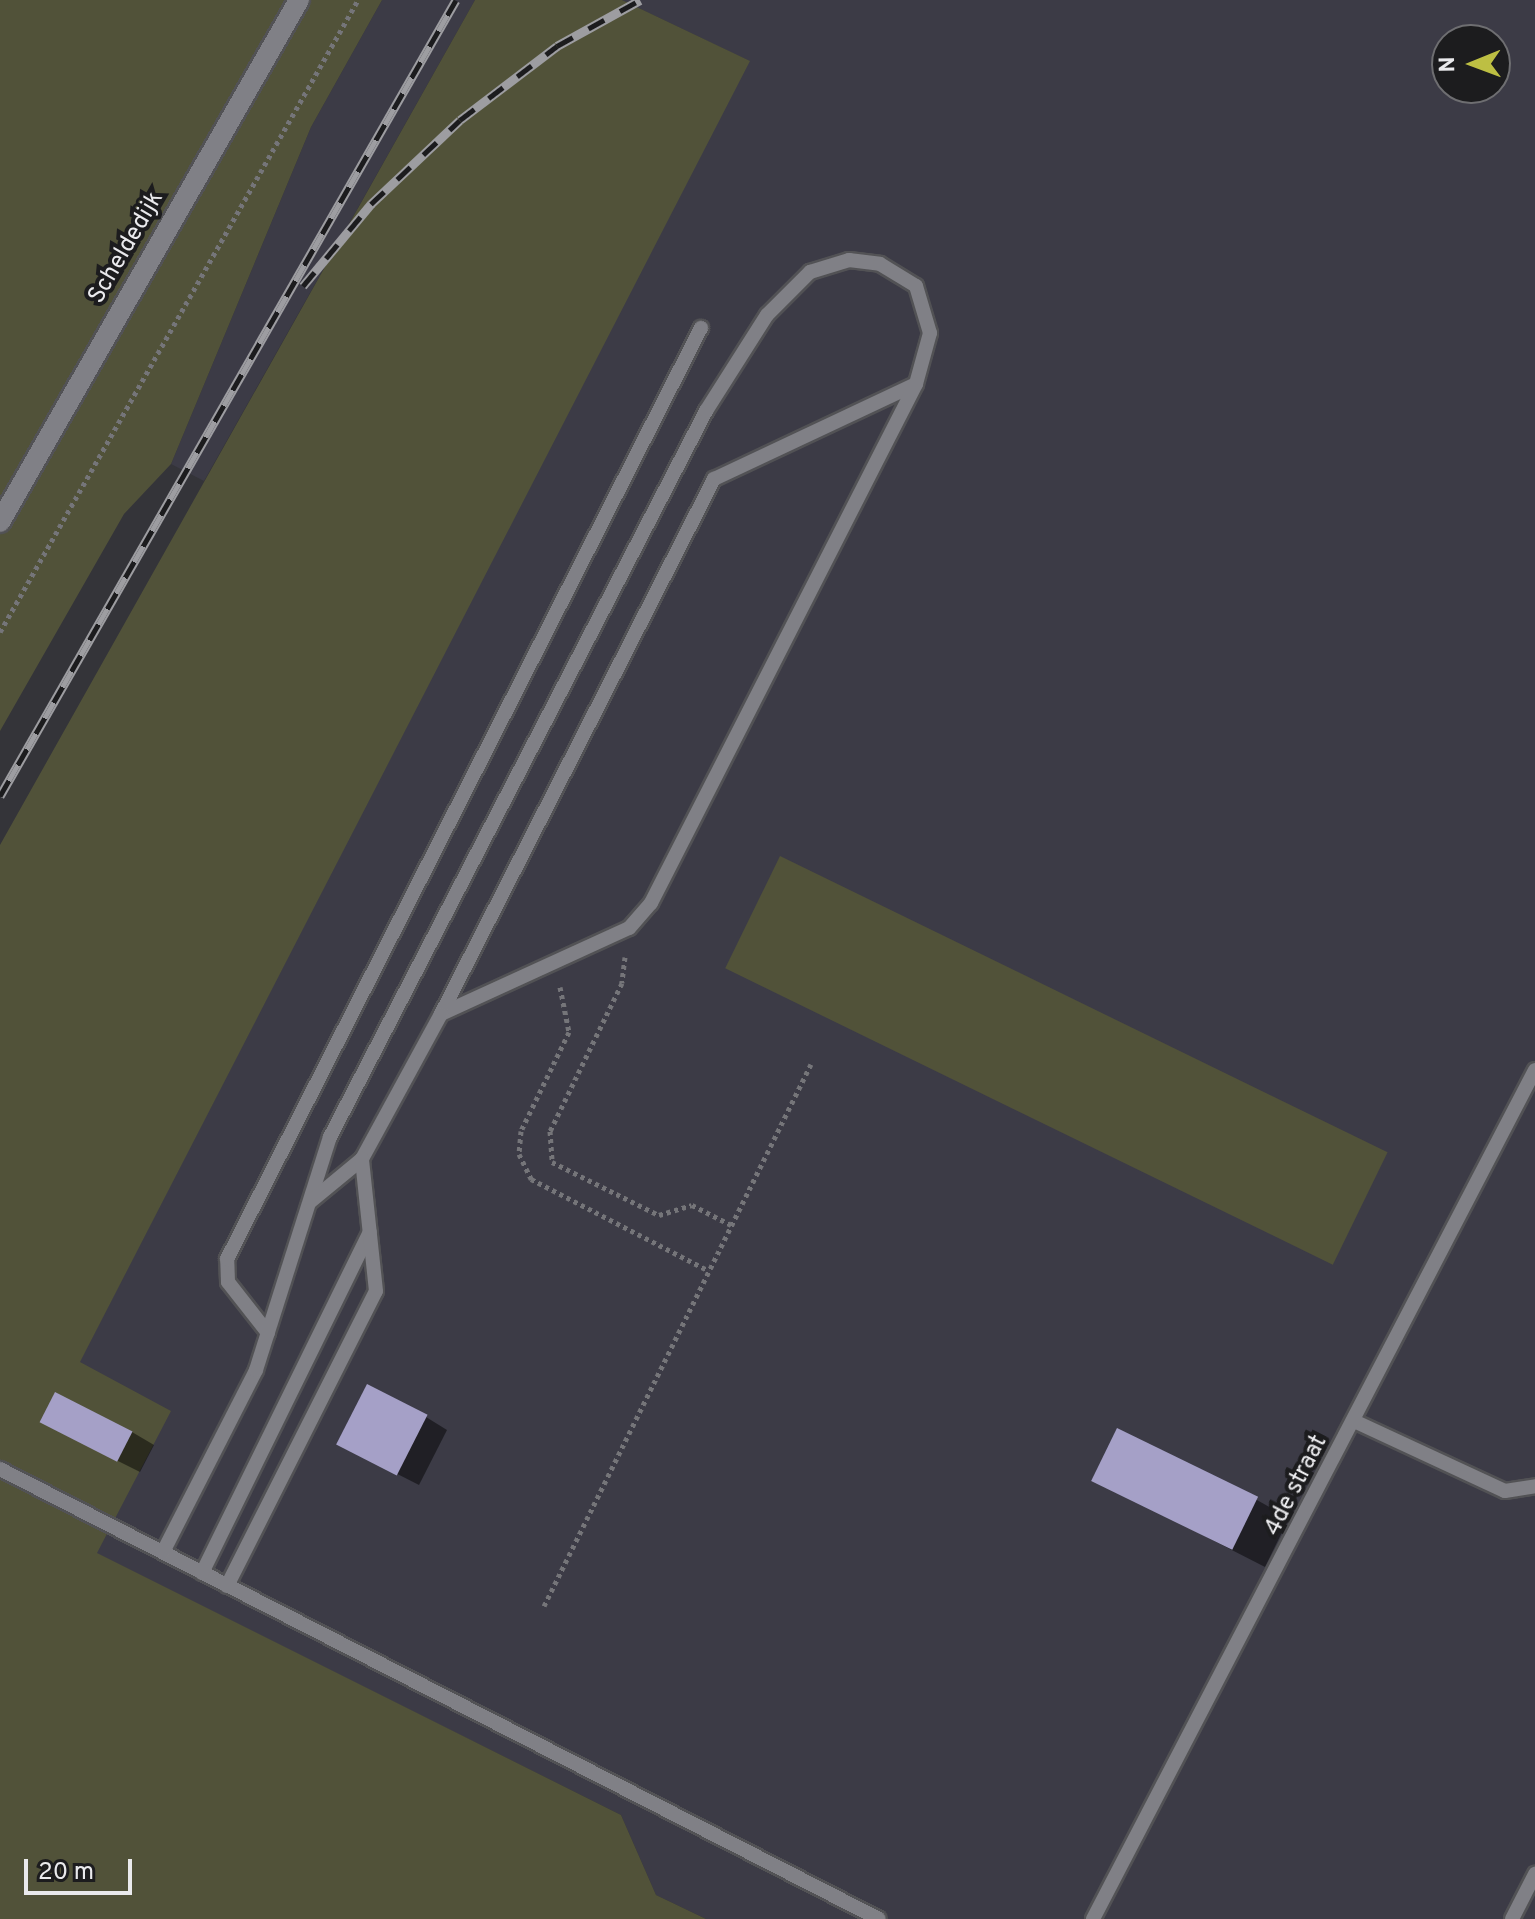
<!DOCTYPE html>
<html>
<head>
<meta charset="utf-8">
<style>
	body { margin:0 }
	#map { position:relative; width:1535px; height:1919px; overflow:hidden; background:#343439; font-family:Overpass,sans-serif }
	div>[style] { position:absolute }
	[style*='--x'] { left:calc(var(--x)*1px); top:calc(var(--y)*1px); width:calc(var(--w)*1px); rotate:calc(var(--a)*1deg) }
	.built>* { inset:0; background:#3c3b46 }
	.green>* { inset:0; background:#515239; transform-origin:0 0 }
	.shadow>* { inset:0; background:#0007 }
	.building>* { inset:0; background:#a5a0c7; transform-origin:0 0 }
	.path>* { height:5px; margin-top:-2.5px; transform-origin:0; background:repeating-linear-gradient(90deg,#757579 0 4px,transparent 0 8px) }
	.roads { filter:drop-shadow(2px 0 #525255) drop-shadow(-2px 0 #525255) drop-shadow(0 2px #525255) drop-shadow(0 -2px #525255) }
	.service>* { height:14px; margin:-7px; padding:0 7px; transform-origin:7px; border-radius:7px; background:#808086 }
	.tertiary>* { height:20px; margin:-10px; padding:0 10px; transform-origin:10px; border-radius:10px; background:#808086 }
	.rail>* { height:9px; margin-top:-4.5px; transform-origin:0; background:repeating-linear-gradient(90deg,#1c1c1e 0 18px,#9d9da1 0 36px); box-sizing:border-box; border-block:2px solid #9d9da1 }
	span { translate:-50% -50%; white-space:nowrap; text-align:center; line-height:1.15; -webkit-text-stroke:8px #1c1c1e; paint-order:stroke }
	.street-label { font-size:24px; color:#eaeaed }
	.north { position:absolute; left:1431px; top:24px; width:80px; height:80px; box-sizing:border-box; background:#1c1c1e; border:2px solid #6e6e71; border-radius:50%; rotate:269deg; font-size:22px; font-weight:700; line-height:32px; text-align:center; color:#eaeaed }
	.north::after { content:''; display:block; margin:auto; width:28px; height:36px; background:#bdbf43; clip-path:polygon(50% 0,100% 100%,50% 72%,0 100%) }
	.scale { position:absolute; left:24px; top:1859px; width:108px; height:36px; box-sizing:border-box; border:4px solid #eaeaed; border-top:0; padding-left:10px; font-size:24px; line-height:28px; white-space:nowrap; color:#eaeaed; -webkit-text-stroke:6px #1c1c1e; paint-order:stroke }
</style>
</head>
<body>
<div id="map">
	<div class="built">
		<i style="clip-path:polygon(382px 0,475px 0,204px 481px,171px 464px,311px 127px)"></i>
		<i style="clip-path:polygon(evenodd,622px 0,1535px 0,1535px 1919px,706px 1919px,656px 1895px,621px 1815px,97px 1554px,79px 1363px,749px 61px,622px 0,1447px 40px,1495px 40px,1495px 88px,1447px 88px,1447px 40px)"></i>
	</div>
	<div class="green">
		<i style="clip-path:polygon(0 0,382px 0,311px 127px,171px 464px,124px 514px,0 731px)"></i>
		<i style="clip-path:polygon(475px 0,622px 0,750px 61px,80px 1362px,171px 1411px,97px 1553px,621px 1815px,656px 1895px,706px 1919px,0 1919px,0 845px)"></i>
		<i style="left:780px;top:856px;width:676px;height:125px;rotate:26deg"></i>
	</div>
	<div class="shadow">
		<i style="clip-path:polygon(426px 1417px,447px 1430px,419px 1485px,360px 1455px)"></i>
		<i style="clip-path:polygon(132px 1432px,154px 1445px,140px 1472px,64px 1434px)"></i>
		<i style="clip-path:polygon(1093px 1479px,1257px 1500px,1289px 1518px,1265px 1567px)"></i>
	</div>
	<div class="building">
		<i style="left:367px;top:1384px;width:68px;height:68px;rotate:27deg"></i>
		<i style="left:55px;top:1392px;width:87px;height:34px;rotate:27deg"></i>
		<i style="left:1117px;top:1428px;width:157px;height:59px;rotate:26deg"></i>
	</div>
	<div class="path">
		<i style="--x:0;--y:632;--w:726;--a:-60.47"></i>
		<i style="--x:625;--y:957;--w:26;--a:97"></i>
		<i style="--x:622;--y:983;--w:165;--a:115.9"></i>
		<i style="--x:550;--y:1131;--w:31;--a:86"></i>
		<i style="--x:552;--y:1162;--w:119;--a:26.4"></i>
		<i style="--x:659;--y:1215;--w:34;--a:-17"></i>
		<i style="--x:692;--y:1205;--w:44;--a:27.1"></i>
		<i style="--x:560;--y:987;--w:46;--a:78.7"></i>
		<i style="--x:569;--y:1032;--w:110;--a:115.9"></i>
		<i style="--x:521;--y:1131;--w:23;--a:95"></i>
		<i style="--x:519;--y:1154;--w:28;--a:64"></i>
		<i style="--x:531;--y:1179;--w:200;--a:27.3"></i>
		<i style="--x:544;--y:1606;--w:604;--a:-63.77"></i>
	</div>
	<div class="roads">
		<div class="service">
			<i style="--x:441;--y:1014;--w:601;--a:-62.97"></i>
			<i style="--x:714;--y:479;--w:223;--a:-25.2"></i>
			<i style="--x:268;--y:1333;--w:65;--a:-128.1"></i>
			<i style="--x:228;--y:1282;--w:23;--a:-92"></i>
			<i style="--x:227;--y:1259;--w:1045;--a:-63.02"></i>
			<i style="--x:1354;--y:1421;--w:166;--a:24.9"></i>
			<i style="--x:1505;--y:1491;--w:30;--a:-9"></i>
			<i style="--x:0;--y:1469;--w:987;--a:27.11"></i>
			<i style="--x:163;--y:1552;--w:204;--a:-62.9"></i>
			<i style="--x:256;--y:1370;--w:244;--a:-72.4"></i>
			<i style="--x:330;--y:1137;--w:818;--a:-62.62"></i>
			<i style="--x:706;--y:411;--w:114;--a:-57.6"></i>
			<i style="--x:767;--y:315;--w:61;--a:-45"></i>
			<i style="--x:810;--y:272;--w:41;--a:-17.1"></i>
			<i style="--x:849;--y:260;--w:31;--a:7"></i>
			<i style="--x:880;--y:264;--w:42;--a:31.4"></i>
			<i style="--x:916;--y:286;--w:49;--a:73.4"></i>
			<i style="--x:930;--y:333;--w:53;--a:105.4"></i>
			<i style="--x:916;--y:384;--w:583;--a:117.05"></i>
			<i style="--x:651;--y:903;--w:33;--a:131"></i>
			<i style="--x:629;--y:928;--w:207;--a:155.4"></i>
			<i style="--x:441;--y:1014;--w:165;--a:118.6"></i>
			<i style="--x:362;--y:1159;--w:67;--a:140.4"></i>
			<i style="--x:202;--y:1573;--w:380;--a:-63.8"></i>
			<i style="--x:227;--y:1586;--w:330;--a:-63.2"></i>
			<i style="--x:376;--y:1291;--w:133;--a:-96.1"></i>
			<i style="--x:1093;--y:1919;--w:957;--a:-62.5"></i>
			<i style="--x:1512;--y:1919;--w:51;--a:-62.9"></i>
		</div>
		<div class="tertiary">
			<i style="--x:0;--y:522;--w:602;--a:-60.2"></i>
		</div>
	</div>
	<div class="rail">
		<i style="--x:303;--y:286;--w:107;--a:-50.3"></i>
		<i style="--x:371;--y:204;--w:122;--a:-43.3"></i>
		<i style="--x:460;--y:120;--w:122;--a:-37.3"></i>
		<i style="--x:557;--y:46;--w:95;--a:-29"></i>
		<i style="--x:0;--y:796;--w:917;--a:-60.19"></i>
	</div>
	<div class="street-label">
		<span style="left:127px;top:248px;rotate:-60deg">Scheldedijk</span>
		<span style="left:1297px;top:1486px;rotate:-63deg">4de straat</span>
	</div>
	<div class="north">N</div>
	<div class="scale">20 m</div>
</div>
</body>
</html>
